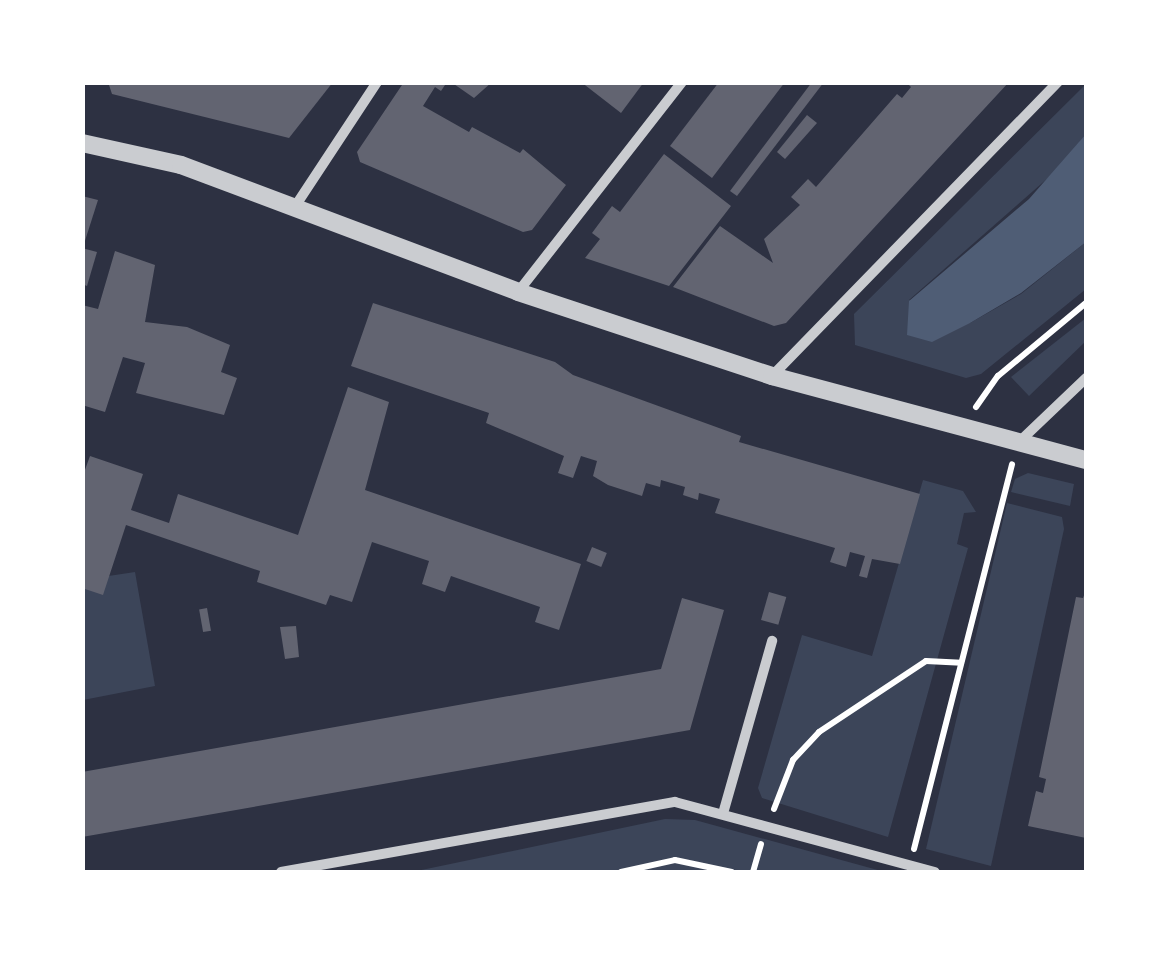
<!DOCTYPE html>
<html>
<head>
<meta charset="utf-8">
<style>
	body { margin:0 }
	#map { position:relative; width:1169px; height:955px; overflow:hidden; background:#2d3142; font-family:"Zilla Slab",serif }
	div>[style] { position:absolute }
	[style*='--x'] { left:calc(var(--x)*1px); top:calc(var(--y)*1px); width:calc(var(--w)*1px); rotate:calc(var(--a)*1deg) }
	.green>* { inset:0; background:#3c4559 }
	.water>* { inset:0; background:#4f5d75 }
	.building>* { inset:0; background:#626471; transform-origin:0 0 }
	.path>* { height:6px; margin:-3px; padding:0 3px; transform-origin:3px; border-radius:3px; background:#fff }
	.minor>* { height:10px; margin:-5px; padding:0 5px; transform-origin:5px; border-radius:5px; background:#caccd0 }
	.tertiary>* { height:18px; margin:-9px; padding:0 9px; transform-origin:9px; border-radius:9px; background:#caccd0 }
	span { translate:-50% -50%; white-space:nowrap; text-align:center; line-height:1.15; -webkit-text-stroke:10px #fff; paint-order:stroke }
	.frame { position:absolute; inset:0; border:85px solid #fff; pointer-events:none }
</style>
</head>
<body>
<div id="map">
	<div class="green">
		<i style="clip-path:polygon(1086px 84px,1086px 134px,1057px 170px,909px 300px,970px 323px,1021px 294px,1086px 242px,1086px 289px,981px 374px,966px 378px,855px 345px,854px 314px)"></i>
		<i style="clip-path:polygon(1086px 318px,1086px 341px,1029px 396px,1011px 377px)"></i>
		<i style="clip-path:polygon(1028px 473px,1074px 484px,1070px 506px,1011px 492px,1015px 479px)"></i>
		<i style="clip-path:polygon(923px 480px,963px 491px,976px 512px,964px 513px,957px 544px,968px 548px,888px 837px,762px 798px,758px 788px,802px 635px,872px 656px)"></i>
		<i style="clip-path:polygon(1007px 503px,1062px 517px,1064px 529px,991px 866px,926px 849px)"></i>
		<i style="clip-path:polygon(135px 572px,155px 686px,83px 700px,82px 580px)"></i>
		<i style="clip-path:polygon(665px 819px,695px 820px,885px 872px,412px 872px)"></i>
	</div>
	<div class="water">
		<i style="clip-path:polygon(1086px 134px,1086px 242px,1021px 293px,970px 323px,932px 342px,907px 335px,909px 301px,1029px 199px)"></i>
	</div>
	<div class="building">
		<i style="clip-path:polygon(108px 82px,333px 82px,289px 138px,112px 94px)"></i>
		<i style="clip-path:polygon(404px 82px,447px 82px,441px 91px,435px 87px,423px 106px,469px 132px,472px 127px,520px 153px,523px 149px,566px 185px,532px 230px,523px 232px,360px 162px,357px 152px)"></i>
		<i style="clip-path:polygon(451px 82px,492px 82px,474px 98px)"></i>
		<i style="clip-path:polygon(581px 82px,644px 82px,621px 113px)"></i>
		<i style="clip-path:polygon(719px 82px,785px 82px,712px 178px,670px 146px)"></i>
		<i style="clip-path:polygon(812px 82px,824px 82px,737px 196px,730px 191px)"></i>
		<i style="clip-path:polygon(906px 82px,1009px 82px,786px 323px,774px 326px,673px 287px,720px 226px,773px 263px,764px 239px,800px 205px,791px 197px,808px 179px,816px 187px,897px 94px,902px 98px,911px 87px)"></i>
		<i style="clip-path:polygon(807px 115px,817px 123px,785px 159px,777px 152px)"></i>
		<i style="clip-path:polygon(664px 154px,731px 206px,669px 286px,585px 258px,600px 239px,592px 233px,612px 206px,620px 212px)"></i>
		<i style="clip-path:polygon(82px 196px,98px 200px,83px 247px,82px 247px)"></i>
		<i style="clip-path:polygon(82px 248px,97px 252px,87px 286px,82px 284px)"></i>
		<i style="clip-path:polygon(115px 251px,155px 265px,145px 322px,187px 327px,230px 345px,221px 372px,237px 378px,224px 415px,136px 393px,145px 363px,123px 357px,105px 412px,82px 405px,82px 305px,98px 309px)"></i>
		<i style="clip-path:polygon(373px 303px,555px 362px,573px 375px,741px 436px,739px 442px,920px 494px,900px 564px,872px 559px,867px 578px,859px 576px,865px 556px,850px 552px,846px 567px,830px 562px,835px 548px,715px 513px,720px 499px,699px 493px,698px 500px,683px 495px,685px 487px,661px 480px,660px 487px,646px 483px,642px 496px,608px 485px,593px 476px,597px 461px,581px 456px,573px 478px,558px 473px,564px 456px,486px 423px,489px 413px,351px 366px)"></i>
		<i style="clip-path:polygon(348px 387px,389px 402px,365px 490px,581px 564px,559px 630px,535px 622px,540px 607px,451px 576px,445px 592px,422px 584px,429px 561px,372px 542px,352px 602px,330px 595px,326px 605px,257px 582px,260px 571px,126px 525px,103px 595px,82px 588px,82px 478px,90px 456px,143px 474px,131px 510px,169px 523px,178px 494px,298px 535px)"></i>
		<i style="left:592px;top:547px;width:16px;height:15px;rotate:22deg"></i>
		<i style="clip-path:polygon(1086px 590px,1086px 838px,1028px 826px,1036px 791px,1043px 793px,1046px 779px,1039px 777px,1076px 597px,1083px 598px)"></i>
		<i style="left:769px;top:592px;width:18px;height:29px;rotate:16deg"></i>
		<i style="clip-path:polygon(682px 598px,724px 610px,690px 730px,82px 837px,82px 772px,661px 669px)"></i>
		<i style="left:207px;top:608px;width:23px;height:8px;rotate:80deg"></i>
		<i style="clip-path:polygon(296px 626px,299px 657px,285px 659px,280px 627px)"></i>
	</div>
	<div class="path">
		<i style="--x:976;--y:407;--w:38;--a:-55"></i>
		<i style="--x:998;--y:376;--w:114;--a:-39.7"></i>
		<i style="--x:774;--y:809;--w:53;--a:-68.8"></i>
		<i style="--x:793;--y:760;--w:38;--a:-47"></i>
		<i style="--x:819;--y:732;--w:128;--a:-33.6"></i>
		<i style="--x:926;--y:661;--w:35;--a:3"></i>
		<i style="--x:914;--y:849;--w:397;--a:-75.7"></i>
		<i style="--x:621;--y:872;--w:55;--a:-12.5"></i>
		<i style="--x:675;--y:860;--w:58;--a:11.9"></i>
		<i style="--x:753;--y:872;--w:29;--a:-74"></i>
	</div>
	<div class="minor">
		<i style="--x:296;--y:205;--w:147;--a:-56.6"></i>
		<i style="--x:518;--y:292;--w:266;--a:-52"></i>
		<i style="--x:772;--y:376;--w:410;--a:-45.8"></i>
		<i style="--x:1018;--y:443;--w:94;--a:-43.7"></i>
		<i style="--x:724;--y:810;--w:176;--a:-74.1"></i>
		<i style="--x:281;--y:872;--w:400;--a:-10.1"></i>
		<i style="--x:675;--y:802;--w:269;--a:15.1"></i>
	</div>
	<div class="tertiary">
		<i style="--x:82;--y:143;--w:101;--a:12.5"></i>
		<i style="--x:181;--y:165;--w:360;--a:20.6"></i>
		<i style="--x:518;--y:292;--w:268;--a:18.3"></i>
		<i style="--x:772;--y:376;--w:325;--a:15"></i>
	</div>
	<div class="frame"></div>
</div>
</body>
</html>
